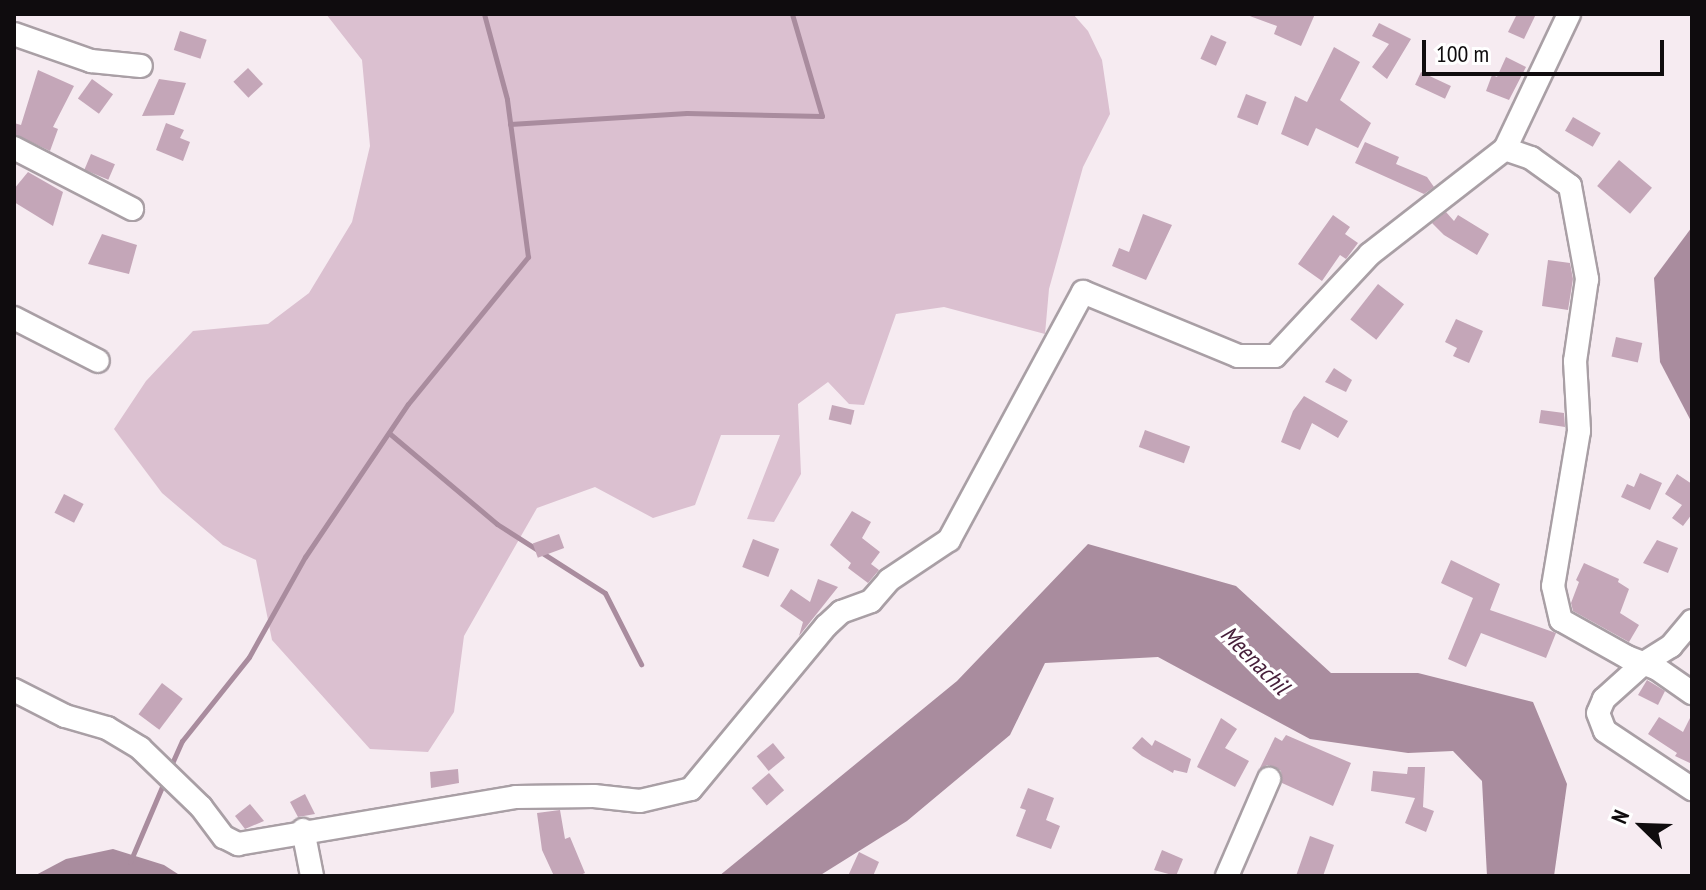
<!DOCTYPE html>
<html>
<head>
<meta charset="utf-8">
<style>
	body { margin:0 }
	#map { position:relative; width:1706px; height:890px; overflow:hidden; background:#f6ebf1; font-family:"PT Sans Narrow",sans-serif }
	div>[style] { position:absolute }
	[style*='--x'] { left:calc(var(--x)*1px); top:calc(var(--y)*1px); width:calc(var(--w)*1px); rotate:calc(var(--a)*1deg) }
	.green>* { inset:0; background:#dbc0d0 }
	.water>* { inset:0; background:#a98c9e }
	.stream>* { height:5px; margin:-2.5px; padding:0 2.5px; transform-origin:2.5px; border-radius:2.5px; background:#a98c9e }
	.building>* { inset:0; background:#c4a6b8; transform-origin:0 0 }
	.roads { filter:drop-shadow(2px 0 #a99fa5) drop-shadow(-2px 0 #a99fa5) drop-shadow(0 2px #a99fa5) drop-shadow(0 -2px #a99fa5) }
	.minor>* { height:22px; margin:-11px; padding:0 11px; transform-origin:11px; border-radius:11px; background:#fff }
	span { translate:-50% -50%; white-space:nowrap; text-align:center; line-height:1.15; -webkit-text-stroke:7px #fff; paint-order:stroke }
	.water-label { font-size:24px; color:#461e39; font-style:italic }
	.frame { position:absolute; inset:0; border:16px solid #0f0c0e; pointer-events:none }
	.north { position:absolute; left:1602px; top:786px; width:80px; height:80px; -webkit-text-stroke:6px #fff; paint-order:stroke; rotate:293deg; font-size:22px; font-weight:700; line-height:32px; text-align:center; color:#0f0c0e }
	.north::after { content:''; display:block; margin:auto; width:28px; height:36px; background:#0f0c0e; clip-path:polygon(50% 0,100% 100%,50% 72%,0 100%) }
	.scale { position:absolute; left:1422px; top:40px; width:242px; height:36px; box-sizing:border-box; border:4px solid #0f0c0e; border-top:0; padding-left:10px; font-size:24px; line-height:28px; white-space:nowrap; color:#0f0c0e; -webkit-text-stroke:6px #fff; paint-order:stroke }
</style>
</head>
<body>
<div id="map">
	<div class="green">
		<i style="clip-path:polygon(326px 14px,1073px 14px,1088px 31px,1102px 60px,1110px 114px,1083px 167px,1049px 289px,1045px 334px,944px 307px,896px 314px,864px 405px,849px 404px,828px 382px,798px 404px,801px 474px,774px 522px,747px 519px,780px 435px,721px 435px,695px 505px,653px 518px,595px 487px,537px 508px,464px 636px,454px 712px,428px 752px,370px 749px,272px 640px,256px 560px,223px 545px,162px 493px,114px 429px,146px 381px,193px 331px,268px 324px,309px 293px,352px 222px,370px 146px,362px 60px)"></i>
	</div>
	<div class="water">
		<i style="clip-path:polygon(1692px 227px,1692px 423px,1660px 362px,1654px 278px)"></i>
		<i style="clip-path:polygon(1088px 544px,1236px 586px,1331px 673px,1418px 673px,1533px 702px,1567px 784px,1554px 876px,1487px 876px,1482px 781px,1453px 751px,1408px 753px,1310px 739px,1158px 657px,1045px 663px,1010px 735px,907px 821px,819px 876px,719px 876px,957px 681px)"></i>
		<i style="clip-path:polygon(113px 849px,164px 865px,181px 876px,34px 876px,66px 859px)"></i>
	</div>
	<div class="stream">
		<i style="--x:510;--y:124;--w:177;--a:-3.6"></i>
		<i style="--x:687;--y:113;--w:135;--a:1.3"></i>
		<i style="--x:822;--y:116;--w:106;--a:-106.4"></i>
		<i style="--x:389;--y:433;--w:141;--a:40.1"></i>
		<i style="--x:497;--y:524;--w:128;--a:32.6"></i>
		<i style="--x:605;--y:593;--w:80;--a:63.1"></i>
		<i style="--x:169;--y:770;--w:32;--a:-66"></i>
		<i style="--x:182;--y:741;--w:107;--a:-51.4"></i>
		<i style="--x:249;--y:657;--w:115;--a:-60.8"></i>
		<i style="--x:305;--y:557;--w:184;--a:-56.1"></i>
		<i style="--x:408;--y:404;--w:190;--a:-50.8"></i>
		<i style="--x:528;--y:257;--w:159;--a:-97.6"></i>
		<i style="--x:507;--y:99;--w:88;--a:-105.1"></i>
		<i style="--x:130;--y:862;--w:87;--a:-67"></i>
	</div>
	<div class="building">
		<i style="clip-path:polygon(1315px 14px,1301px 46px,1274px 34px,1277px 26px,1247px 15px)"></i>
		<i style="clip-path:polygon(1517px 14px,1536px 14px,1524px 39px,1508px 32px)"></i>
		<i style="clip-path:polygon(1379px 23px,1411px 39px,1387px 79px,1372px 67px,1389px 44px,1372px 36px)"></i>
		<i style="left:180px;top:31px;width:28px;height:20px;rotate:18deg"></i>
		<i style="left:1211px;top:35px;width:17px;height:26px;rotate:24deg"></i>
		<i style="clip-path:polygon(1334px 47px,1360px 62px,1340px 100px,1371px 123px,1358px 148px,1316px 128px,1308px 146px,1281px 134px,1295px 96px,1307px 102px)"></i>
		<i style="clip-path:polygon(1506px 57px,1526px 67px,1509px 100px,1486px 91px,1492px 75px,1497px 77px)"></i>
		<i style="left:248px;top:68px;width:22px;height:20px;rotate:47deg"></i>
		<i style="clip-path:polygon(38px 70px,74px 86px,53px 127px,58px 129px,50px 151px,14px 134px,14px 123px,21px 125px)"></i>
		<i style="left:1421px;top:72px;width:33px;height:14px;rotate:25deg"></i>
		<i style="left:92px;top:79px;width:26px;height:24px;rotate:36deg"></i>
		<i style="clip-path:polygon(159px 79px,186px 83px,174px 115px,142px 116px)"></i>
		<i style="left:1246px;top:94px;width:22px;height:25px;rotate:21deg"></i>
		<i style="left:1573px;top:117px;width:32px;height:16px;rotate:30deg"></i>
		<i style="clip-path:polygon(166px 123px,184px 130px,180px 138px,190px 142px,183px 161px,156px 150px)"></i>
		<i style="clip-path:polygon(1365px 142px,1399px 157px,1396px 164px,1427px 177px,1434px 187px,1424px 194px,1355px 163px)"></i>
		<i style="left:91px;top:154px;width:26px;height:17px;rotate:23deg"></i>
		<i style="left:1619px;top:160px;width:43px;height:34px;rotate:40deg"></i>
		<i style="clip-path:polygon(28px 172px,63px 192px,53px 226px,14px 202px,14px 189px)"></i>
		<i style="clip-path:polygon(1446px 212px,1454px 221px,1458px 215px,1489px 234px,1477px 255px,1444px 235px,1432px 223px)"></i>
		<i style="clip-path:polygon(1143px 214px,1172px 225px,1146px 280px,1112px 266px,1119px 248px,1129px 252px)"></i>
		<i style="clip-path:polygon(1333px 215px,1350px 227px,1345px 234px,1358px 243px,1346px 259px,1340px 255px,1322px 281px,1298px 264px)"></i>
		<i style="clip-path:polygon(102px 234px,137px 245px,129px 274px,88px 264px)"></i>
		<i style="clip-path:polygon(1548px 260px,1570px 263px,1573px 279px,1568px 310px,1542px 306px)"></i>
		<i style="left:1378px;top:284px;width:33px;height:45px;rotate:38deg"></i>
		<i style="clip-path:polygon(1456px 319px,1483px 331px,1469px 363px,1453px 356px,1457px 348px,1445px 342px)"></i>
		<i style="left:1616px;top:337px;width:27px;height:20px;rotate:13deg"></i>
		<i style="clip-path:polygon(1334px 368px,1352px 380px,1346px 392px,1325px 382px)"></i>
		<i style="clip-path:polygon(1304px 396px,1348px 421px,1338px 438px,1312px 423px,1300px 450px,1281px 442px,1293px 411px)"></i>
		<i style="left:832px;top:405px;width:23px;height:15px;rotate:13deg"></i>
		<i style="clip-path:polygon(1541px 410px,1564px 413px,1565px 427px,1539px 423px)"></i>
		<i style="left:1145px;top:430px;width:48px;height:18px;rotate:20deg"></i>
		<i style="clip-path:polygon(1640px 473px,1662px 483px,1650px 510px,1621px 497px,1627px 484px,1634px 487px)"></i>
		<i style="clip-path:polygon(1677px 474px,1692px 484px,1692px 514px,1683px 526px,1672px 518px,1682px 505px,1665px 494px)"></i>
		<i style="left:64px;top:494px;width:22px;height:21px;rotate:27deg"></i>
		<i style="clip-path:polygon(852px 511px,871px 522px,862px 538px,880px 552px,871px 564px,879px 570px,868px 583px,848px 568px,851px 563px,830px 545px)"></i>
		<i style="left:559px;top:534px;width:15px;height:28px;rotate:70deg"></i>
		<i style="left:753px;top:539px;width:28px;height:30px;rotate:21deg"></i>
		<i style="clip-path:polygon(1657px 540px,1678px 548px,1668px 573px,1643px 563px)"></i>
		<i style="clip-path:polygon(1451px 560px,1500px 584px,1490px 610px,1556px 633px,1546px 658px,1481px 633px,1466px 667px,1448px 659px,1473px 598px,1441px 583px)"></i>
		<i style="clip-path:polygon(1584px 563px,1619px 579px,1618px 582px,1629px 589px,1620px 613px,1639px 625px,1629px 642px,1573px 611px,1571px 603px,1579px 582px,1576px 580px)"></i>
		<i style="clip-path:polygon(818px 579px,838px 587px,799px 636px,803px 622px,780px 606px,791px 589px,810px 602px)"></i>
		<i style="clip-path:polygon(1647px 680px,1665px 691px,1658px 705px,1638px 695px)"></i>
		<i style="left:162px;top:683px;width:26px;height:39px;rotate:37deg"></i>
		<i style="clip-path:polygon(1692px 714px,1692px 764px,1675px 756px,1677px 753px,1648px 734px,1659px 717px,1683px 732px)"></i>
		<i style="clip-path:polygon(1221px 718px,1237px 729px,1225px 748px,1249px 761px,1235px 787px,1197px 767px)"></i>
		<i style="clip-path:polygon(1286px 735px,1351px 763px,1333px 806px,1282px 783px,1281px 771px,1275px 767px,1267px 765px,1259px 770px,1275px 737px,1282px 741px)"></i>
		<i style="clip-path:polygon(1142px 737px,1152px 746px,1155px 740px,1191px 759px,1187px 773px,1174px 770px,1173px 773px,1142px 756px,1132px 748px)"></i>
		<i style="left:773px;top:743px;width:19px;height:21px;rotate:51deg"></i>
		<i style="clip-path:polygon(1408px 767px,1425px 767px,1423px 807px,1434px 811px,1426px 832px,1405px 823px,1415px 798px,1371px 791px,1373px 771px,1407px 774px)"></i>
		<i style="clip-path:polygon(458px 769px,459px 783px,431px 788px,430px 772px)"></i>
		<i style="left:769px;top:773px;width:23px;height:23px;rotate:49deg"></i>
		<i style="clip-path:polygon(1028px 788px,1054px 798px,1046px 820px,1060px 826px,1051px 849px,1016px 836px,1026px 810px,1020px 808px)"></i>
		<i style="clip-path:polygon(305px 794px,315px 814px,298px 817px,290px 802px)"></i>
		<i style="clip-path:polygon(250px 804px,264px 821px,245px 829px,235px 816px)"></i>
		<i style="clip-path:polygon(560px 810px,565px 839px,570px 837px,585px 873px,578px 876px,554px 876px,542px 850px,537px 813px)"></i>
		<i style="clip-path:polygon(1310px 836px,1334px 845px,1323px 876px,1296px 876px)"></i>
		<i style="clip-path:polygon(1162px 850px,1183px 859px,1176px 876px,1154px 870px)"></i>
		<i style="clip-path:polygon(859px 852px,879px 862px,873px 876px,848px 876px)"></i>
	</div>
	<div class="roads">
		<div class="minor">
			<i style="--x:14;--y:34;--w:82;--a:19.3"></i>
			<i style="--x:91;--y:61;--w:50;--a:5.7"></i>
			<i style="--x:14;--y:148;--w:133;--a:27.3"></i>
			<i style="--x:1505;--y:149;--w:28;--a:19"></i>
			<i style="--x:1531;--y:158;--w:48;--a:35.7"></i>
			<i style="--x:1570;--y:186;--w:95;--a:79.6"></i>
			<i style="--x:1587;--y:279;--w:83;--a:98.3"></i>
			<i style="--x:1575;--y:361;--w:70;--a:86.7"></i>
			<i style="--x:1579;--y:431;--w:157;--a:99.5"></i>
			<i style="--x:1553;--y:586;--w:35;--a:77"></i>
			<i style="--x:1561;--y:620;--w:76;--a:29.3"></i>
			<i style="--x:1627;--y:657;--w:31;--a:21"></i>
			<i style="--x:1656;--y:668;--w:44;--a:34.8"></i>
			<i style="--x:14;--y:318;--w:94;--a:27.1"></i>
			<i style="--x:1692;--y:621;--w:33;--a:130"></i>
			<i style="--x:1671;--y:646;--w:32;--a:148"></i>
			<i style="--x:1644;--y:663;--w:54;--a:138"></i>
			<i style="--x:1604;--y:699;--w:15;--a:113"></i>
			<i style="--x:1598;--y:713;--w:19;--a:69"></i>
			<i style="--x:1605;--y:731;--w:105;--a:33.7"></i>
			<i style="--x:14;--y:690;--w:57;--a:27"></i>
			<i style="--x:65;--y:716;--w:44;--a:15.9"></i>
			<i style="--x:107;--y:728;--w:39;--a:31"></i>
			<i style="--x:140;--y:748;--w:85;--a:44"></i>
			<i style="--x:201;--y:807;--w:38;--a:53"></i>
			<i style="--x:224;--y:837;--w:16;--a:27"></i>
			<i style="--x:238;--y:844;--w:282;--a:-9.6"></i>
			<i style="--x:516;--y:797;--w:78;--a:-0.7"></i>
			<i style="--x:594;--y:796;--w:46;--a:6.2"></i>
			<i style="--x:640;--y:801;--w:52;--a:-13.2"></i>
			<i style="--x:691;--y:789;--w:212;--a:-50.4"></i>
			<i style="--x:826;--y:626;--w:21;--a:-43"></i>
			<i style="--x:841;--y:612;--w:32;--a:-20"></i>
			<i style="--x:871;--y:601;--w:28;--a:-49"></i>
			<i style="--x:889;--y:580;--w:72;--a:-33.7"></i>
			<i style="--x:949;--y:540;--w:282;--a:-61.6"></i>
			<i style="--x:1083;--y:292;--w:168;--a:22.4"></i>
			<i style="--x:1238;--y:356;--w:37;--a:0"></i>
			<i style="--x:1275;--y:356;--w:139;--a:-47"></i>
			<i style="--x:1370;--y:254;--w:171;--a:-37.9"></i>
			<i style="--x:1505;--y:149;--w:149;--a:-64.6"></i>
			<i style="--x:303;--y:830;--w:47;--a:78.9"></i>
			<i style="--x:1227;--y:876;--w:106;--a:-66.6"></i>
		</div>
	</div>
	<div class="water-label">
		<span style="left:1255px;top:660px;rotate:45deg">Meenachil</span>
	</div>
	<div class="frame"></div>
	<div class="north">N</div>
	<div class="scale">100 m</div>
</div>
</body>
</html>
